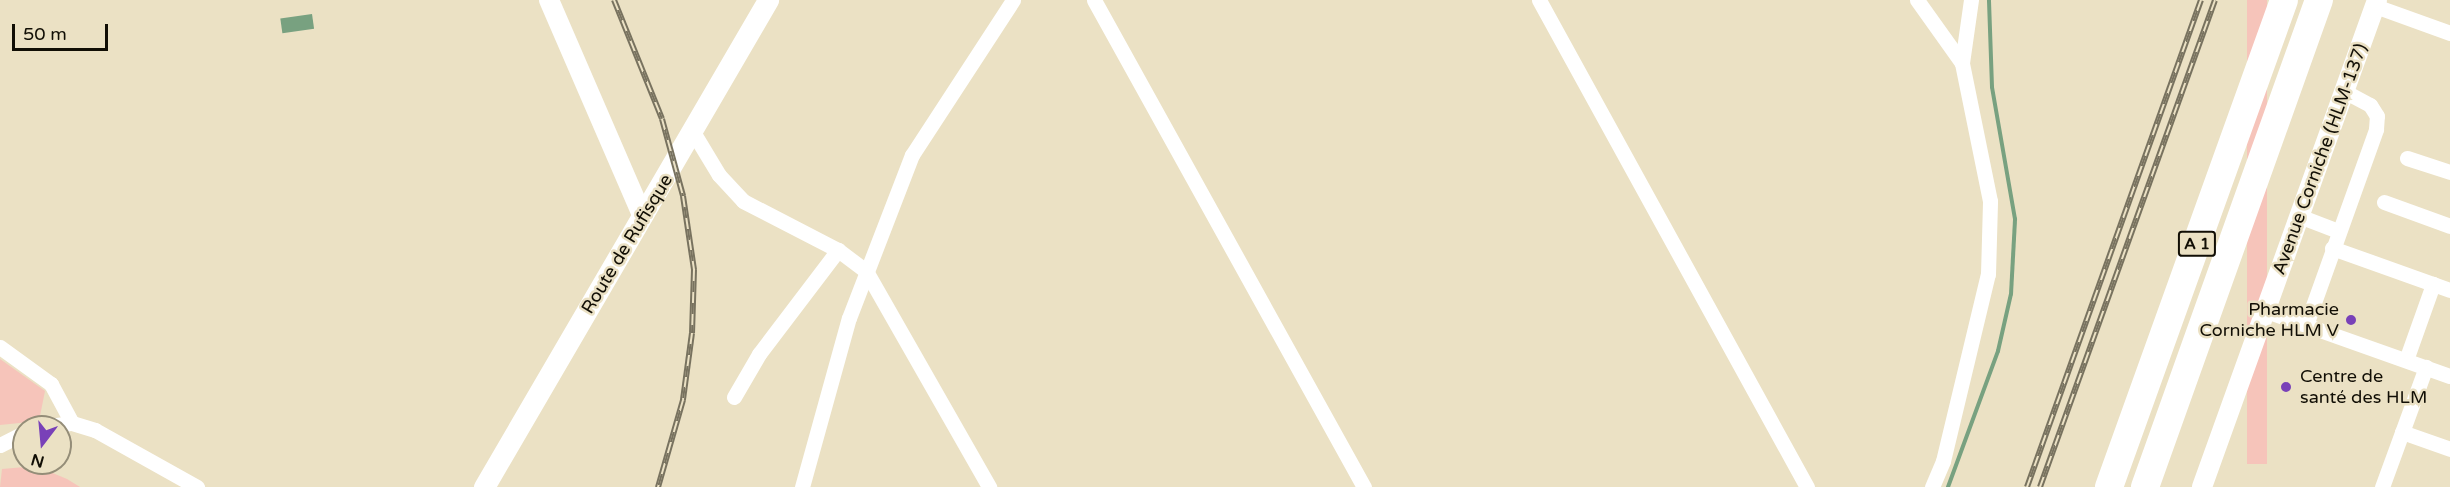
<!DOCTYPE html>
<html>
<head>
<meta charset="utf-8">
<style>
	body { margin:0 }
	#map { position:relative; width:2450px; height:487px; overflow:hidden; background:#ebe1c4; font-family:"Varela Round",sans-serif }
	div>[style] { position:absolute }
	[style*='--x'] { left:calc(var(--x)*1px); top:calc(var(--y)*1px); width:calc(var(--w)*1px); rotate:calc(var(--a)*1deg) }
	.green>* { inset:0; background:#f6c4ba; transform-origin:0 0 }
	.water>* { inset:0; background:#78a180; transform-origin:0 0 }
	.stream>* { height:4px; margin:-2px; padding:0 2px; transform-origin:2px; border-radius:2px; background:#78a180 }
	.minor>* { height:15px; margin:-7.5px; padding:0 7.5px; transform-origin:7.5px; border-radius:7.5px; background:#fff }
	.tertiary>* { height:20px; margin:-10px; padding:0 10px; transform-origin:10px; border-radius:10px; background:#fff }
	.secondary>* { height:21px; margin:-10.5px; padding:0 10.5px; transform-origin:10.5px; border-radius:10.5px; background:#fff }
	.motorway>* { height:28px; margin:-14px; padding:0 14px; transform-origin:14px; border-radius:14px; background:#fff }
	.rail>* { height:6px; margin-top:-3px; transform-origin:0; background:repeating-linear-gradient(90deg,#ebe1c4 0 11px,#78725f 0 22px); box-sizing:border-box; border-block:2px solid #78725f }
	.dots>* { width:16px; height:16px; translate:-50% -50%; box-sizing:border-box; border:3px solid #ebe1c4; border-radius:50% }
	span { translate:-50% -50%; white-space:nowrap; text-align:center; line-height:1.15; -webkit-text-stroke:5px #ebe1c4; paint-order:stroke }
	.shield-label span { padding:2px 4px; background:#ebe1c4; border:2px solid; border-radius:4px; -webkit-text-stroke-width:0 }
	.shield-label { font-size:16px; color:#110e05; font-weight:700 }
	.street-label { font-size:18px; color:#110e05 }
	.poi-label { font-size:18px; color:#110e05 }
	.right { translate:-100% -50%; text-align:right }
	.left { translate:0 -50%; text-align:left }
	.north { position:absolute; left:12px; top:415px; width:60px; height:60px; box-sizing:border-box; background:#ebe1c4; border:2px solid #948d78; border-radius:50%; rotate:196deg; font-size:16px; font-weight:700; line-height:24px; text-align:center; color:#110e05 }
	.north::after { content:''; display:block; margin:auto; width:21px; height:27px; background:#7941b8; clip-path:polygon(50% 0,100% 100%,50% 72%,0 100%) }
	.scale { position:absolute; left:12px; top:24px; width:96px; height:27px; box-sizing:border-box; border:3px solid #110e05; border-top:0; padding-left:8px; font-size:18px; line-height:21px; white-space:nowrap; color:#110e05; -webkit-text-stroke:4px #ebe1c4; paint-order:stroke }
</style>
</head>
<body>
<div id="map">
	<div class="green">
		<i style="left:2247px;top:0;width:20px;height:464px"></i>
		<i style="clip-path:polygon(0 359px,45px 391px,39px 421px,0 425px)"></i>
		<i style="clip-path:polygon(36px 466px,67px 479px,80px 487px,0 487px,2px 469px)"></i>
	</div>
	<div class="water">
		<i style="left:312px;top:14px;width:15px;height:32px;rotate:82deg"></i>
	</div>
	<div class="stream">
		<i style="--x:1948;--y:487;--w:145;--a:-69.8"></i>
		<i style="--x:1998;--y:351;--w:58;--a:-77.2"></i>
		<i style="--x:2011;--y:294;--w:75;--a:-86.9"></i>
		<i style="--x:2015;--y:219;--w:134;--a:-99.9"></i>
		<i style="--x:1992;--y:87;--w:87;--a:-92"></i>
	</div>
	<div class="minor">
		<i style="--x:1094;--y:0;--w:557;--a:61"></i>
		<i style="--x:1539;--y:0;--w:556;--a:61.18"></i>
		<i style="--x:1917;--y:0;--w:77;--a:54.5"></i>
		<i style="--x:2375;--y:6;--w:80;--a:19.8"></i>
		<i style="--x:693;--y:132;--w:50;--a:58.8"></i>
		<i style="--x:719;--y:175;--w:35;--a:47"></i>
		<i style="--x:743;--y:201;--w:107;--a:27.3"></i>
		<i style="--x:838;--y:250;--w:35;--a:37"></i>
		<i style="--x:866;--y:271;--w:249;--a:60.3"></i>
		<i style="--x:2407;--y:158;--w:45;--a:18"></i>
		<i style="--x:2384;--y:202;--w:70;--a:20"></i>
		<i style="--x:2299;--y:216;--w:42;--a:21"></i>
		<i style="--x:2332;--y:248;--w:125;--a:19.6"></i>
		<i style="--x:2266;--y:311;--w:195;--a:19.5"></i>
		<i style="--x:2306;--y:325;--w:208;--a:-70.3"></i>
		<i style="--x:2376;--y:129;--w:13;--a:-86"></i>
		<i style="--x:2377;--y:116;--w:13;--a:-122"></i>
		<i style="--x:2370;--y:105;--w:30;--a:-152"></i>
		<i style="--x:0;--y:347;--w:63;--a:36"></i>
		<i style="--x:51;--y:384;--w:44;--a:61.7"></i>
		<i style="--x:72;--y:423;--w:24;--a:17"></i>
		<i style="--x:95;--y:430;--w:117;--a:29.2"></i>
		<i style="--x:2406;--y:360;--w:81;--a:-70.4"></i>
		<i style="--x:734;--y:397;--w:50;--a:-59.8"></i>
		<i style="--x:759;--y:354;--w:131;--a:-52.8"></i>
		<i style="--x:42;--y:427;--w:30;--a:-8"></i>
		<i style="--x:2402;--y:432;--w:51;--a:19.5"></i>
		<i style="--x:0;--y:445;--w:27;--a:-27"></i>
		<i style="--x:802;--y:487;--w:175;--a:-74.5"></i>
		<i style="--x:849;--y:318;--w:175;--a:-68.9"></i>
		<i style="--x:912;--y:155;--w:185;--a:-56.9"></i>
		<i style="--x:1932;--y:487;--w:28;--a:-67"></i>
		<i style="--x:1943;--y:461;--w:192;--a:-76.5"></i>
		<i style="--x:1988;--y:274;--w:73;--a:-88.4"></i>
		<i style="--x:1990;--y:201;--w:141;--a:-101.5"></i>
		<i style="--x:1962;--y:63;--w:64;--a:-81.9"></i>
		<i style="--x:2382;--y:487;--w:128;--a:-69.9"></i>
	</div>
	<div class="tertiary">
		<i style="--x:549;--y:0;--w:236;--a:66.6"></i>
		<i style="--x:2202;--y:487;--w:517;--a:-70.23"></i>
	</div>
	<div class="secondary">
		<i style="--x:484;--y:487;--w:564;--a:-59.75"></i>
	</div>
	<div class="motorway">
		<i style="--x:2109;--y:487;--w:517;--a:-70.23"></i>
		<i style="--x:2145;--y:487;--w:517;--a:-70.34"></i>
	</div>
	<div class="rail">
		<i style="--x:614;--y:0;--w:128;--a:68"></i>
		<i style="--x:662;--y:119;--w:80;--a:74.7"></i>
		<i style="--x:683;--y:196;--w:75;--a:81.5"></i>
		<i style="--x:694;--y:270;--w:63;--a:91.8"></i>
		<i style="--x:692;--y:333;--w:68;--a:97.7"></i>
		<i style="--x:683;--y:400;--w:91;--a:106"></i>
		<i style="--x:2027;--y:487;--w:517;--a:-70.34"></i>
		<i style="--x:2040;--y:487;--w:517;--a:-70.23"></i>
	</div>
	<div class="dots">
		<i style="left:2351px;top:320px;background:#7941b8"></i>
		<i style="left:2286px;top:387px;background:#7941b8"></i>
	</div>
	<div class="shield-label">
		<span style="left:2197px;top:244px">A 1</span>
	</div>
	<div class="street-label">
		<span style="left:2320px;top:159px;rotate:-70deg">Avenue Corniche (HLM-137)</span>
		<span style="left:627px;top:244px;rotate:-59deg">Route de Rufisque</span>
	</div>
	<div class="poi-label">
		<span class="right" style="left:2339px;top:320px">Pharmacie<br>Corniche HLM V</span>
		<span class="left" style="left:2300px;top:387px">Centre de<br>santé des HLM</span>
	</div>
	<div class="north">N</div>
	<div class="scale">50 m</div>
</div>
</body>
</html>
